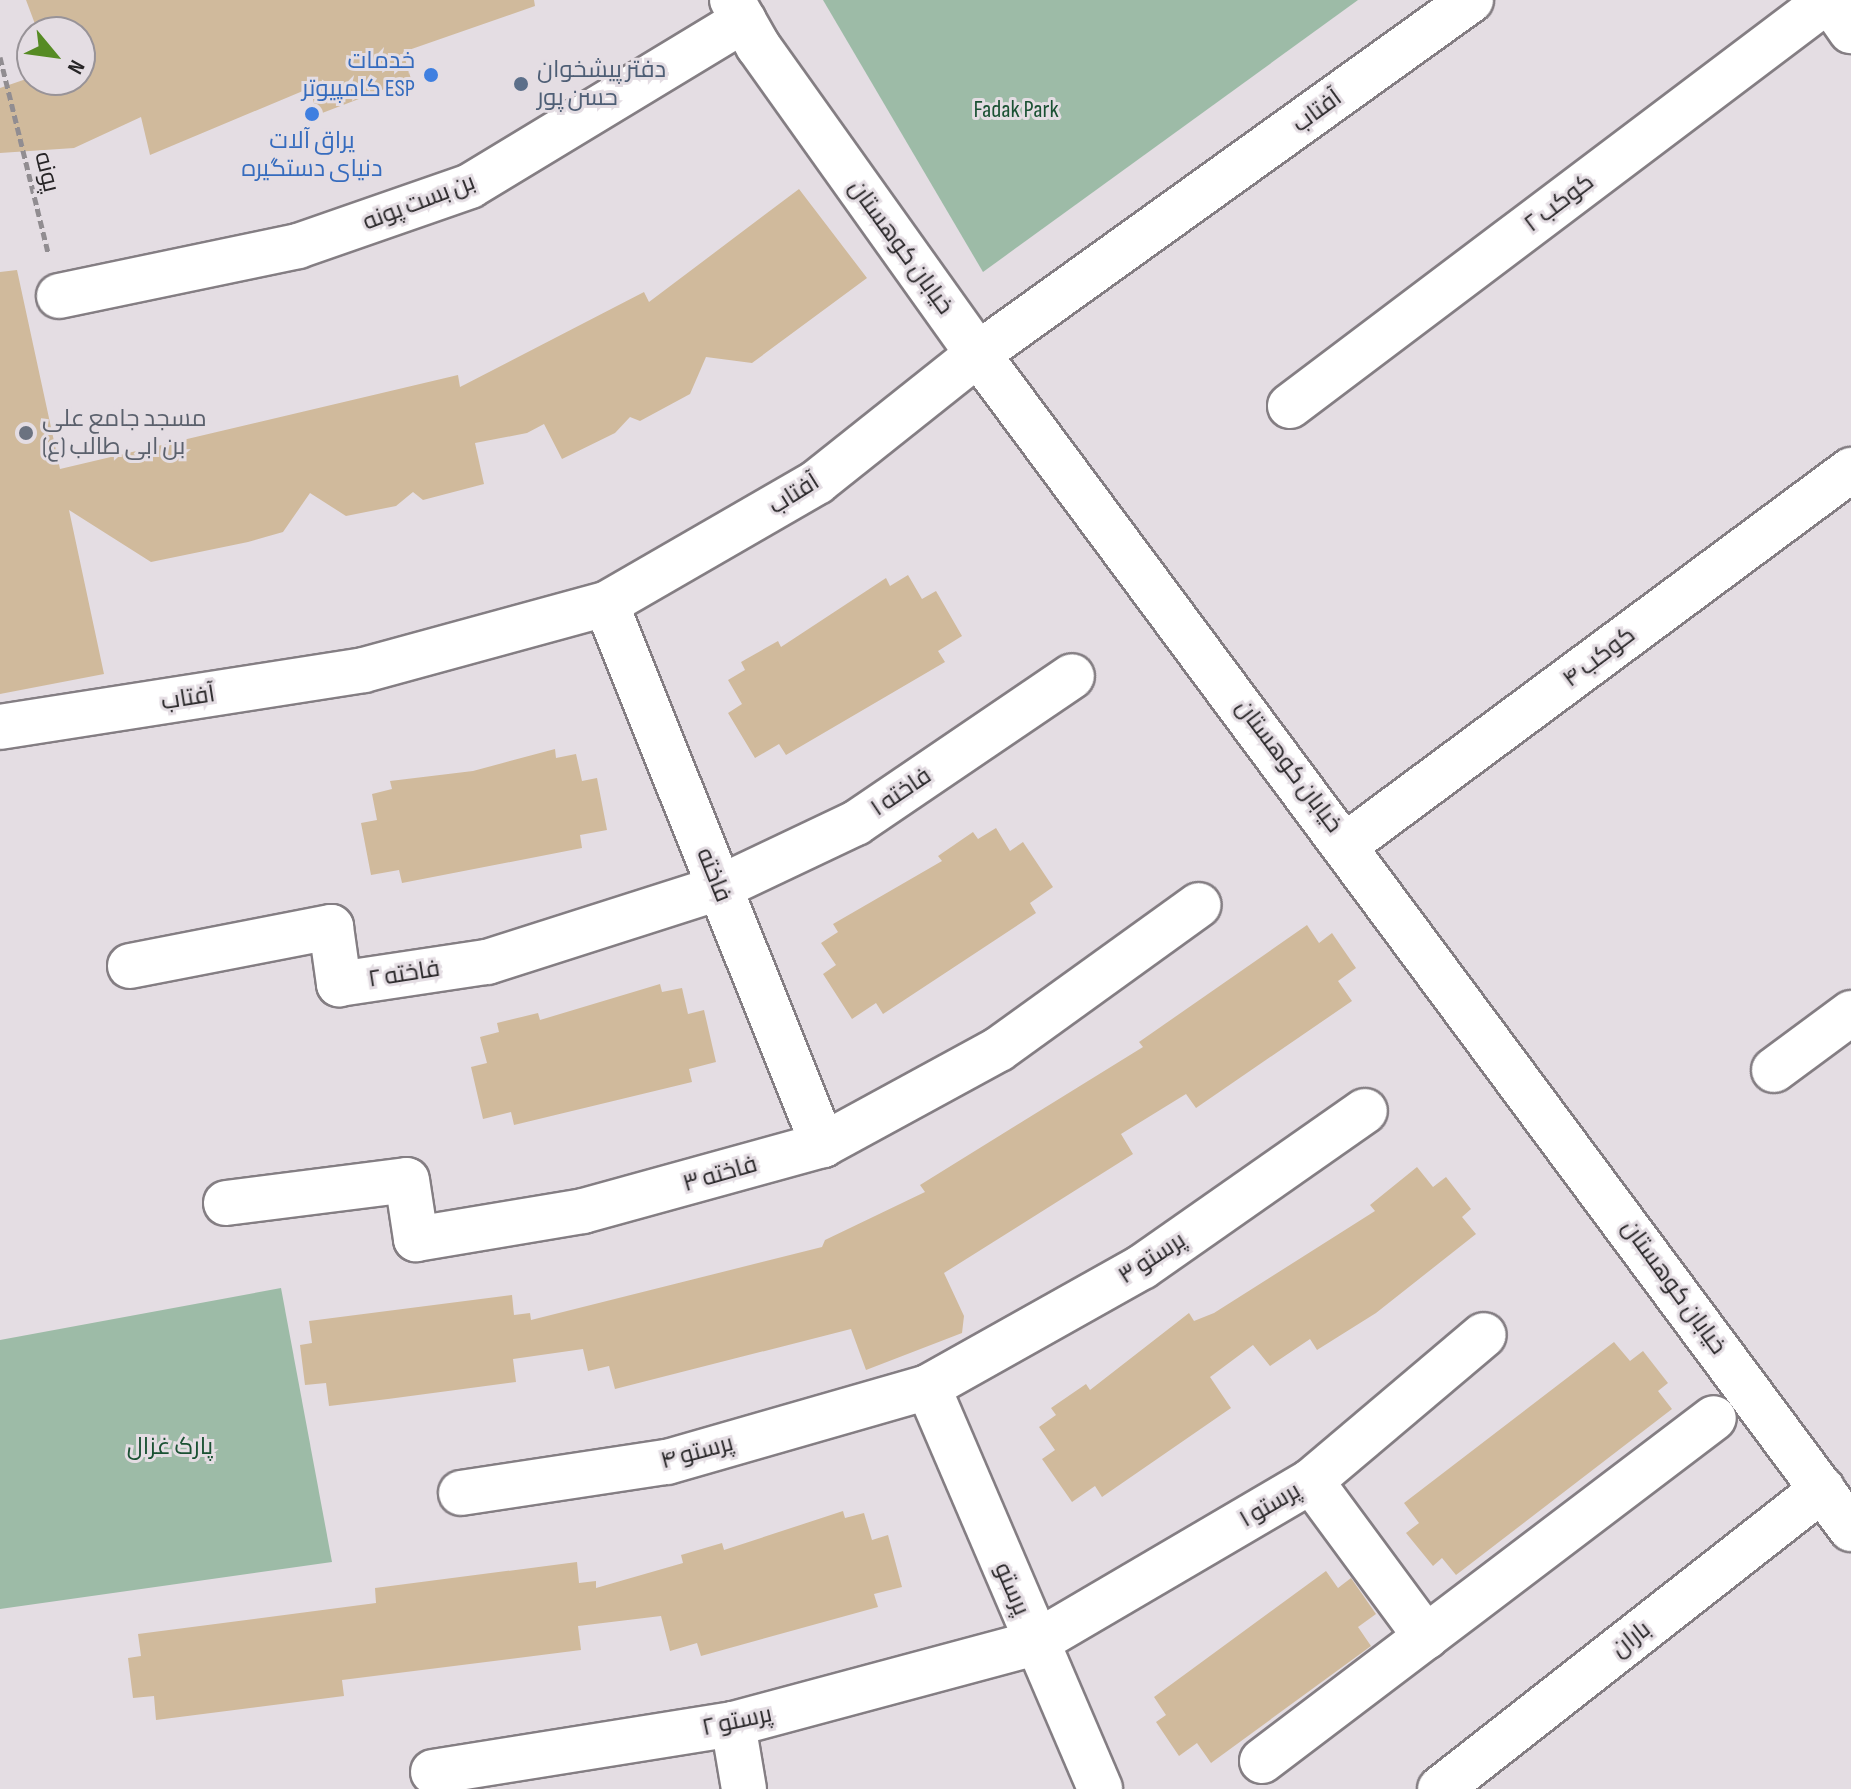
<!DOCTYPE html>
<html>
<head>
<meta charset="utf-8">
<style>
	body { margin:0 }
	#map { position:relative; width:1851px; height:1789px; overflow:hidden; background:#e4dde3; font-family:"Sofia Sans Condensed",Cairo,sans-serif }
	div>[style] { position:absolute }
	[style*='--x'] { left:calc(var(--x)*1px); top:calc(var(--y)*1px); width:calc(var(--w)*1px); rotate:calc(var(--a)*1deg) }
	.green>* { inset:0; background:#9dbba7 }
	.building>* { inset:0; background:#d0ba9c }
	.path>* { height:5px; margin-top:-2.5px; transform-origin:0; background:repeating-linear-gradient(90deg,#918d91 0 8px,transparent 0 12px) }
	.roads { filter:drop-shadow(2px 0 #847e83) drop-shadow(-2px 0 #847e83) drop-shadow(0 2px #847e83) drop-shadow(0 -2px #847e83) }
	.street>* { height:44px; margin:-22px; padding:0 22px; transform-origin:22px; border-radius:22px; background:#fff }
	.secondary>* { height:44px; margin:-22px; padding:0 22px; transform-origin:22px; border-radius:22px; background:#fff }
	.dots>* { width:22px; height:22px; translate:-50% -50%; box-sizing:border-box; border:4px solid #e4dde3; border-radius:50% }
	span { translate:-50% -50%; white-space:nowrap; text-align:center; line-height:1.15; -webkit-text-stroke:6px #e4dde3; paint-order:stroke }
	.shop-label { font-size:24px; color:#366cbe }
	.right { translate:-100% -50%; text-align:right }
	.service-label { font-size:24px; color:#4e5e75 }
	.left { translate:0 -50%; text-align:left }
	.park-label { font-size:24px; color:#1a5133 }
	.street-label { font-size:24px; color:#272527 }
	.worship-label { font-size:24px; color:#5b616d }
	.north { position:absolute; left:16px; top:16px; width:80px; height:80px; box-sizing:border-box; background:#e4dde3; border:2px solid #989398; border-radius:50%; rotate:119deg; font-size:22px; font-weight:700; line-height:32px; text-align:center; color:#272527 }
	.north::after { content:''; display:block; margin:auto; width:28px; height:36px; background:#568b24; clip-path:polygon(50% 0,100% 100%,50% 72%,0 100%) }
</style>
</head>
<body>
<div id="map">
	<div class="green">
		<i style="clip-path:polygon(823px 0,1358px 0,983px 272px)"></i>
		<i style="clip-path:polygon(281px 1288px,332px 1562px,0 1609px,0 1340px)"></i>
	</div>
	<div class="building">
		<i style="clip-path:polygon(26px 0,534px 0,535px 6px,403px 52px,411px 79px,317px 115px,310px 88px,150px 155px,141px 117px,74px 148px,0 153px,0 88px,32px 77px,80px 80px,80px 32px,38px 32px)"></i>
		<i style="clip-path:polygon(799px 189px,867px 278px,752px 363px,706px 357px,690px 394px,640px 421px,630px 417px,615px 433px,562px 459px,544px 424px,527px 433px,475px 443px,484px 484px,423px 500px,413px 492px,396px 506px,346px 516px,310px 493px,283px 532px,248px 542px,151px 562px,69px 510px,104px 674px,0 694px,0 272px,17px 270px,60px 469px,458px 375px,460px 387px,644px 292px,649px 302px)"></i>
		<i style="clip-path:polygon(908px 575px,922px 599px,936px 591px,962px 636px,938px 651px,945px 662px,786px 755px,779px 744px,755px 758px,728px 713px,742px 704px,728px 680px,745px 670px,741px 662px,778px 641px,781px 647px,886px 578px,890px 586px)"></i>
		<i style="clip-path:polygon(555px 749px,556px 758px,576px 754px,582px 781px,597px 778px,607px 830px,580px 835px,582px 848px,402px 883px,399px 870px,371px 875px,361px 823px,377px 820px,372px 794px,392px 789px,390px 781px,473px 771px)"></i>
		<i style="clip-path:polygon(996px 828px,1010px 851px,1023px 842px,1053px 887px,1030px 903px,1036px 913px,883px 1014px,876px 1003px,852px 1019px,823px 974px,836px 965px,821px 943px,838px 932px,833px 924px,942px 861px,938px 856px,973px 832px,978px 839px)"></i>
		<i style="clip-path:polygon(1307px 925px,1319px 943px,1332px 933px,1356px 968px,1338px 981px,1352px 1001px,1196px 1108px,1186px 1094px,1121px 1134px,1133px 1154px,944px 1273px,964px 1316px,962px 1333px,866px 1370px,851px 1329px,615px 1389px,609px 1366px,588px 1371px,583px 1349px,513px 1359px,516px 1382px,388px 1399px,329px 1406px,326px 1383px,305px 1385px,300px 1345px,312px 1343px,309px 1321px,512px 1295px,514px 1315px,530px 1313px,531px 1320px,822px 1247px,825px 1240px,925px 1192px,920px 1185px,1143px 1047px,1139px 1042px)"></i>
		<i style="clip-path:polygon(660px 984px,662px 992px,682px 988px,688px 1014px,704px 1010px,716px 1062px,689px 1069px,692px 1082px,514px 1125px,511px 1112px,483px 1119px,471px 1067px,487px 1063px,480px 1037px,499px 1032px,497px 1023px,538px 1013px,540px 1020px)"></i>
		<i style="clip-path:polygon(1417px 1167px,1433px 1187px,1446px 1177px,1471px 1209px,1462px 1217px,1476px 1234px,1376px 1313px,1317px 1350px,1310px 1339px,1270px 1366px,1253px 1345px,1210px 1377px,1231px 1408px,1102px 1497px,1095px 1486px,1072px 1502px,1042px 1459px,1055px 1450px,1039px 1427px,1056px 1415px,1051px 1408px,1086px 1384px,1090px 1390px,1189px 1313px,1194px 1321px,1214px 1313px,1375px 1211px,1370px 1205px)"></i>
		<i style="clip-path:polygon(1614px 1342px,1630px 1361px,1643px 1351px,1668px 1383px,1658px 1391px,1672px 1409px,1456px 1575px,1442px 1558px,1433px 1566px,1406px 1533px,1419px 1523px,1404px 1503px)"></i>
		<i style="clip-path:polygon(843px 1511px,845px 1518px,864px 1513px,872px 1540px,888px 1535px,902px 1587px,874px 1594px,878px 1607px,701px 1656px,697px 1643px,670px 1651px,661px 1616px,578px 1626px,581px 1650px,342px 1680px,344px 1696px,156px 1720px,154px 1696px,133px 1698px,128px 1658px,141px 1656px,138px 1634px,376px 1603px,375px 1588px,577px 1562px,579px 1583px,596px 1581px,596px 1588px,683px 1563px,681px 1555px,722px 1543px,724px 1550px)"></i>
		<i style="clip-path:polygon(1326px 1571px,1338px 1588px,1351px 1578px,1376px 1614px,1358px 1627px,1371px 1646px,1211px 1763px,1197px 1743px,1179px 1756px,1156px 1722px,1166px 1715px,1154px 1697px)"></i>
	</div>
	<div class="path">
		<i style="--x:0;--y:57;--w:201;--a:76.2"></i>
	</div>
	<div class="roads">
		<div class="street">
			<i style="--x:1829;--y:0;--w:38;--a:55"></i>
			<i style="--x:59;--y:296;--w:244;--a:-11.8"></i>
			<i style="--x:298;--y:246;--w:182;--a:-19.2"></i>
			<i style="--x:470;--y:186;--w:320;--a:-31.2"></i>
			<i style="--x:1290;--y:406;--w:674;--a:-37.04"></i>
			<i style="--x:606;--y:604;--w:583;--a:68.14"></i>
			<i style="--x:1347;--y:844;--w:628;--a:-36.58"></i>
			<i style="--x:130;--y:966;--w:205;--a:-11"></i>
			<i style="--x:331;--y:927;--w:58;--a:82"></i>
			<i style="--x:339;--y:984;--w:150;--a:-8.5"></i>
			<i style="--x:487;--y:962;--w:244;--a:-17.7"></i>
			<i style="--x:719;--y:888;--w:152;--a:-25.4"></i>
			<i style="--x:856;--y:823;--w:261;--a:-34.2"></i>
			<i style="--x:1774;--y:1070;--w:96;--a:-36.5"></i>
			<i style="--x:226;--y:1203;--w:182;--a:-7.2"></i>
			<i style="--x:407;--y:1180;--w:60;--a:81.3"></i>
			<i style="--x:416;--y:1239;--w:169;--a:-9.5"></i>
			<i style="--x:583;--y:1211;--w:249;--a:-15.4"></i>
			<i style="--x:823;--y:1145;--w:200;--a:-28.6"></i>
			<i style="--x:999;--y:1049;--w:246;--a:-35.8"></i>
			<i style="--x:928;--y:1387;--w:437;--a:66.8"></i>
			<i style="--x:1311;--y:1481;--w:194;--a:53.6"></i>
			<i style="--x:461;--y:1493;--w:208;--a:-8.6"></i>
			<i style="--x:667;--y:1462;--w:272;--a:-16"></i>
			<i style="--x:928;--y:1387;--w:245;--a:-29.3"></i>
			<i style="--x:1142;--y:1267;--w:272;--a:-35"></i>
			<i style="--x:733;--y:1724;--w:66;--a:80.4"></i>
			<i style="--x:1262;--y:1761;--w:567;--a:-37.19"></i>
			<i style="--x:433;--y:1772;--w:304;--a:-9.1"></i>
			<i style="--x:733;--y:1724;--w:313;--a:-15"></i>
			<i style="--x:1035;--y:1643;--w:320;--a:-30.4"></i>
			<i style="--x:1311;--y:1481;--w:226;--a:-40.2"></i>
		</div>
		<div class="secondary">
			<i style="--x:732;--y:0;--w:53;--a:60.5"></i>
			<i style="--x:758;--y:46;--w:379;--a:54.5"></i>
			<i style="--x:978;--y:354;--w:1464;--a:53.39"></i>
			<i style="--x:0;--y:727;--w:368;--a:-8.9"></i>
			<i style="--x:364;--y:670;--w:251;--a:-15.3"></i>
			<i style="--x:606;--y:604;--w:244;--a:-30"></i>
			<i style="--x:817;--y:482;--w:206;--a:-38.5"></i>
			<i style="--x:978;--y:354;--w:607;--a:-35.68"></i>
			<i style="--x:1440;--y:1789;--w:486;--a:-38.1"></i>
		</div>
	</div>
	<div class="dots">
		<i style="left:431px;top:75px;background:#3f7fe0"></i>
		<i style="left:521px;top:84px;background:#5c6f8a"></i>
		<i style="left:312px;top:114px;background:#3f7fe0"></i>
		<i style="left:26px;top:433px;background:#6b7280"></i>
	</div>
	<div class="shop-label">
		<span class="right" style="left:415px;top:75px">خدمات<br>کامپیوتر ESP</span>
		<span style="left:312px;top:155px">یراق آلات<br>دنیای دستگیره</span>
	</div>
	<div class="service-label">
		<span class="left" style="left:537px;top:84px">دفتر پیشخوان<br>حسن پور</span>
	</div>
	<div class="park-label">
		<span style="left:1016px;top:110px">Fadak Park</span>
		<span style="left:170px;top:1447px">پارک غزال</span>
	</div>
	<div class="street-label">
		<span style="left:1317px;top:111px;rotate:-36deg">آفتاب</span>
		<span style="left:47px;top:172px;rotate:76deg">پونه</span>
		<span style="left:419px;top:202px;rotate:-21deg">بن بست پونه</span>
		<span style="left:1559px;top:203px;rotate:-37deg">کوکب ۲</span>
		<span style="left:901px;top:247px;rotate:54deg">خیابان کوهستان</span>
		<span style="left:794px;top:494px;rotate:-32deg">آفتاب</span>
		<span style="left:1599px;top:657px;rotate:-37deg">کوکب ۴</span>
		<span style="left:188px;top:698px;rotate:-9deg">آفتاب</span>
		<span style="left:1289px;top:766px;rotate:53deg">خیابان کوهستان</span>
		<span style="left:901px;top:792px;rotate:-34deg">فاخته ۱</span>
		<span style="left:714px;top:875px;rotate:68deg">فاخته</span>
		<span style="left:404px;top:974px;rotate:-9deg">فاخته ۲</span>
		<span style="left:720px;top:1174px;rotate:-16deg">فاخته ۳</span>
		<span style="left:1152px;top:1258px;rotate:-33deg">پرستو ۳</span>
		<span style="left:1674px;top:1287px;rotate:54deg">خیابان کوهستان</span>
		<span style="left:697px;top:1452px;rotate:-15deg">پرستو ۴</span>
		<span style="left:1270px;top:1505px;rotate:-30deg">پرستو ۱</span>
		<span style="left:1012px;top:1589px;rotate:67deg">پرستو</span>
		<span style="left:1631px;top:1639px;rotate:-38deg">باران</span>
		<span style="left:737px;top:1721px;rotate:-12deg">پرستو ۲</span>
	</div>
	<div class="worship-label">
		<span class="left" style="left:42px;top:433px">مسجد جامع علی<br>بن ابی طالب (ع)</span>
	</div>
	<div class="north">N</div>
</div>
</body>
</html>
